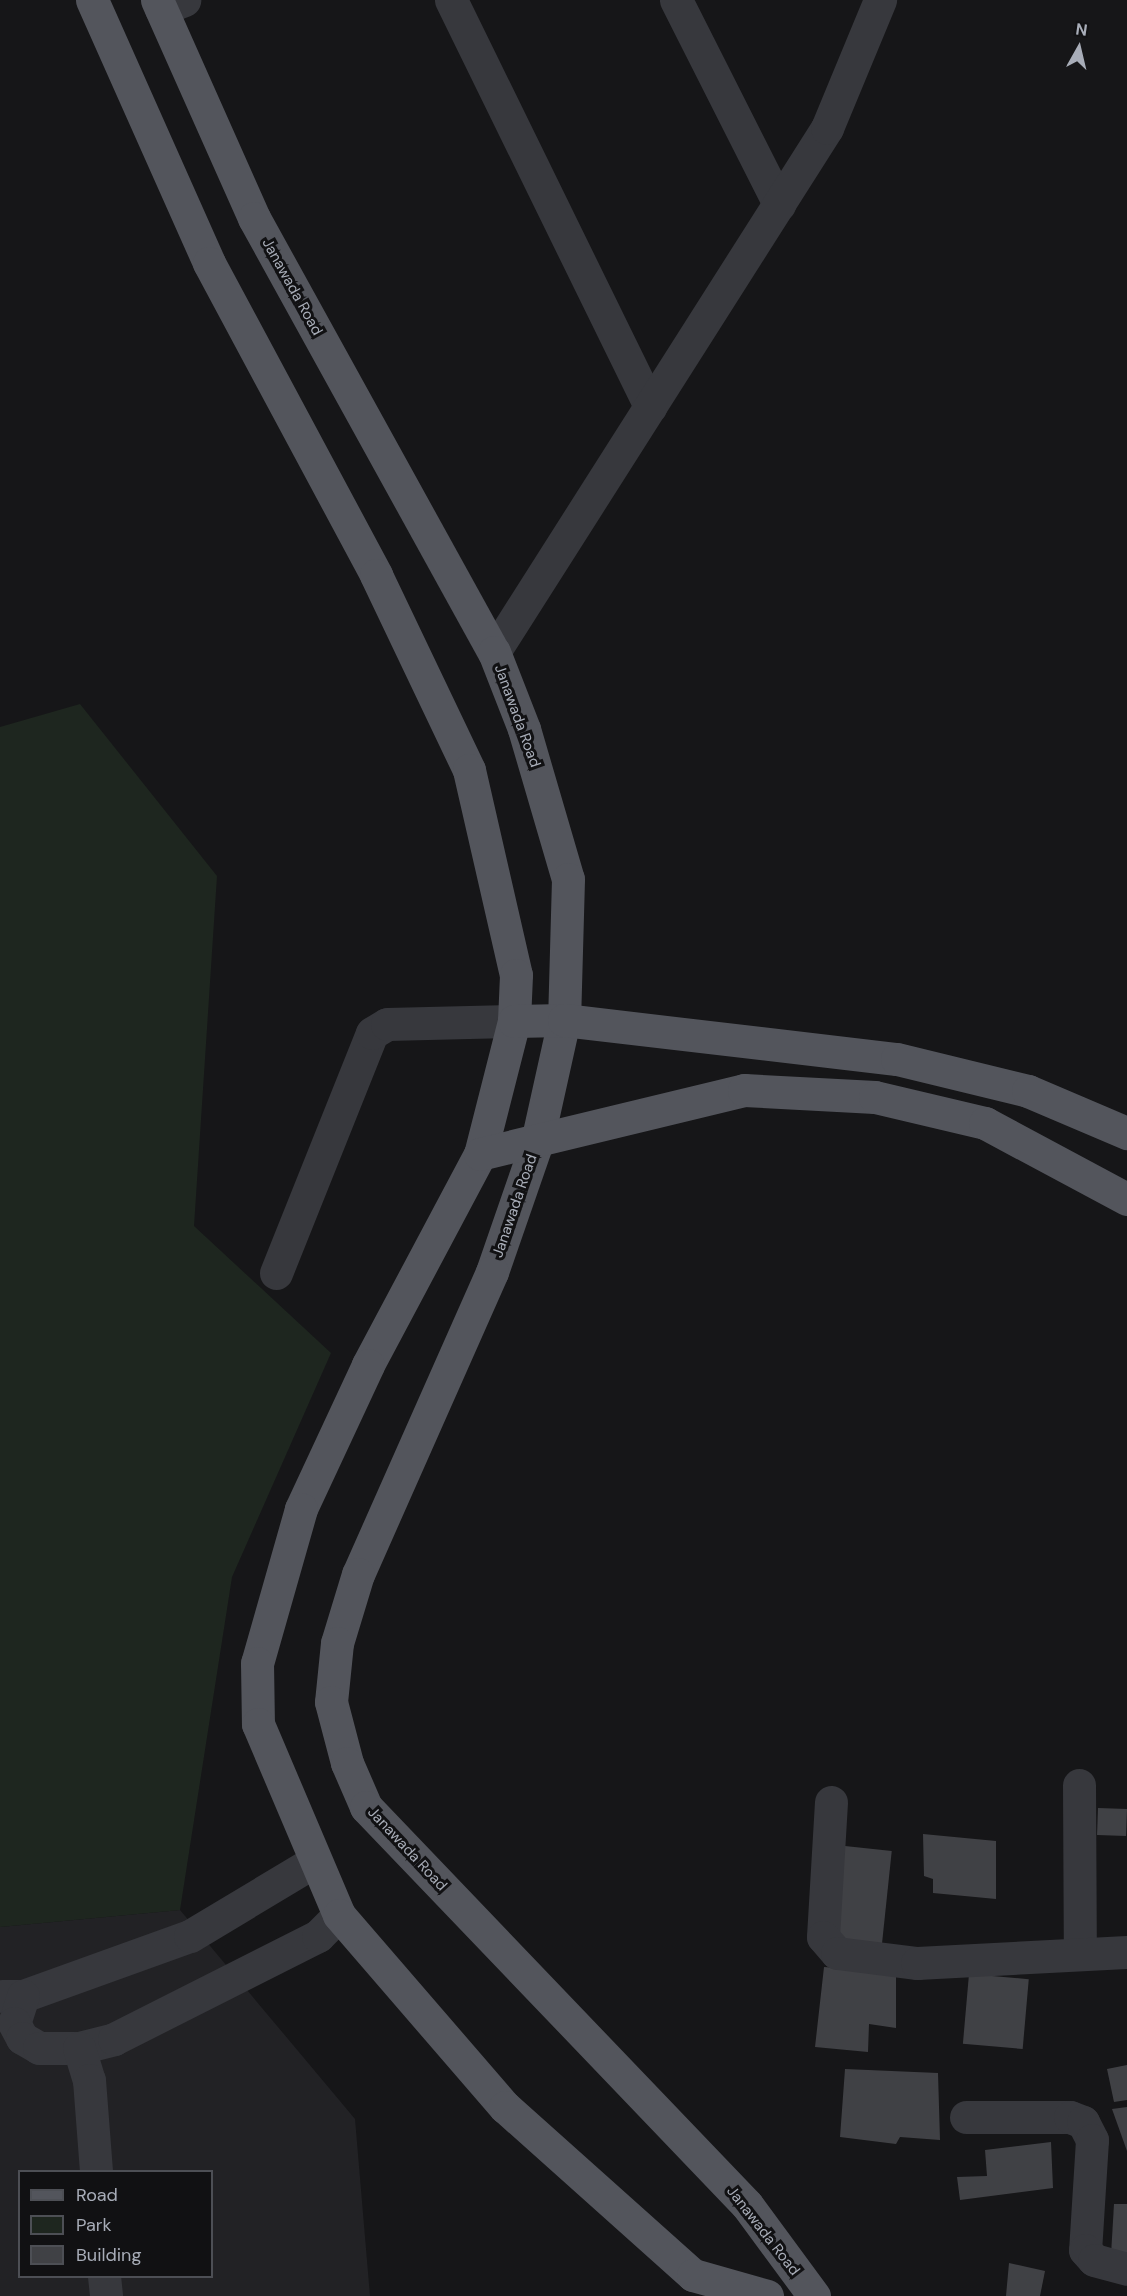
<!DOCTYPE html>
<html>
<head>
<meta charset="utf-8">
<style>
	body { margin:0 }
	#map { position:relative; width:1127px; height:2296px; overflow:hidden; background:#161618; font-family:"DM Sans",sans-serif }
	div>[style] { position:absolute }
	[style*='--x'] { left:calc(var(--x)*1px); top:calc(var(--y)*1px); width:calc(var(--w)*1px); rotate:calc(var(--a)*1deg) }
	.built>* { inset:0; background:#222225 }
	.green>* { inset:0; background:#1e261f }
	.building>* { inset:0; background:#404145; transform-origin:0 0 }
	.minor>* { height:33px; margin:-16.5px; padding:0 16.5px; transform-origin:16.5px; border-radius:16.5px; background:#37383d }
	.major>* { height:33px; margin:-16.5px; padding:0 16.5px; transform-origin:16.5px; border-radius:16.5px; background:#53555c }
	span { translate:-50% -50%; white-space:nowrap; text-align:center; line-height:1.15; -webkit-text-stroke:6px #111113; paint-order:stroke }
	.street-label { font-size:15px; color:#a8adb8 }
	.legend { position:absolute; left:18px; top:2170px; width:195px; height:108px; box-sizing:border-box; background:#111113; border:2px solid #4d4f55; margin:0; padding:8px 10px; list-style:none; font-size:18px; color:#a8adb8 }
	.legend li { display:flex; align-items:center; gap:12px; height:30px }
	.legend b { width:30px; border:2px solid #4d4f55 }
	.north { position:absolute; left:1049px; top:18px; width:60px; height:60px; -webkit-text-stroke:4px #111113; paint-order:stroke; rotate:8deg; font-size:16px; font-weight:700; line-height:24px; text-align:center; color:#a8adb8 }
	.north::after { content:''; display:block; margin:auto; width:21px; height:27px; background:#a8adb8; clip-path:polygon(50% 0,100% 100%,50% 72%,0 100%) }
</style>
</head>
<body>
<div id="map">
	<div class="built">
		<i style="clip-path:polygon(evenodd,180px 1910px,355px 2119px,370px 2296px,0 2296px,0 1927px,180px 1910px,20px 2172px,212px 2172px,212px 2276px,20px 2276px,20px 2172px)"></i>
	</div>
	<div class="green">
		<i style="clip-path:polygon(80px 704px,217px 876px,194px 1226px,331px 1353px,232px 1577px,180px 1910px,0 1927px,0 727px)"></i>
	</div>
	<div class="building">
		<i style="left:1098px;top:1808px;width:29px;height:27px;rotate:2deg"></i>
		<i style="clip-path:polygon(923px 1834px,996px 1841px,996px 1899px,933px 1893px,933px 1879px,924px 1876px)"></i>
		<i style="left:845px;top:1846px;width:47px;height:104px;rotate:6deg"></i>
		<i style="clip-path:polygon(824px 1967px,896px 1972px,896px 2028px,869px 2024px,868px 2052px,815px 2047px)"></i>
		<i style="left:969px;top:1974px;width:60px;height:70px;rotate:5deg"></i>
		<i style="clip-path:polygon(1127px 2065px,1127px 2100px,1114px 2102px,1107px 2069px)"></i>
		<i style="clip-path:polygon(845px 2069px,938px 2073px,940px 2140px,900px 2137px,896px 2144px,840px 2137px)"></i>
		<i style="clip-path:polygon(1127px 2107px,1127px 2151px,1112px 2109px)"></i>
		<i style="clip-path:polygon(1051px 2142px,1053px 2188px,960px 2200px,957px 2177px,987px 2176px,985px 2150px)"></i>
		<i style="clip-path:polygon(1114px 2204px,1127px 2204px,1127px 2254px,1111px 2255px)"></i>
		<i style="clip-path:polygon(1009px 2263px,1045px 2271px,1040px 2296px,1006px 2296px)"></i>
	</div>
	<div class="minor">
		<i style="--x:451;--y:0;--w:453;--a:63.9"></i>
		<i style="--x:676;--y:0;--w:229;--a:63.2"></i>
		<i style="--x:161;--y:9;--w:25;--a:-21"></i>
		<i style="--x:494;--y:652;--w:621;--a:-57.56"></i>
		<i style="--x:827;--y:128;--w:139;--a:-67.5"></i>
		<i style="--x:276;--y:1273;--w:258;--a:-68.2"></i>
		<i style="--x:372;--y:1033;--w:17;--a:-31"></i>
		<i style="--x:387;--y:1024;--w:127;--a:-1.4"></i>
		<i style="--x:1079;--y:1785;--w:167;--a:89.7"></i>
		<i style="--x:831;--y:1802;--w:135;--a:93.4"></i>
		<i style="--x:823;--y:1937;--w:21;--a:49"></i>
		<i style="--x:837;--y:1953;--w:81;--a:7.1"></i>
		<i style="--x:917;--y:1963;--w:210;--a:-3"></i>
		<i style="--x:2;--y:1996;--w:21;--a:0"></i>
		<i style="--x:23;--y:1996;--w:177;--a:-19.8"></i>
		<i style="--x:190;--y:1936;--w:144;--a:-31"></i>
		<i style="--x:23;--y:1996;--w:28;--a:108"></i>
		<i style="--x:14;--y:2023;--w:17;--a:62"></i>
		<i style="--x:22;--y:2038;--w:20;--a:30"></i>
		<i style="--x:39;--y:2048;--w:40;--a:0"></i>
		<i style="--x:79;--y:2048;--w:36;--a:-14"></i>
		<i style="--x:114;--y:2039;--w:229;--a:-26.8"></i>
		<i style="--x:318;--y:1936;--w:30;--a:-45"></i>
		<i style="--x:79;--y:2048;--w:34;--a:73"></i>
		<i style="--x:89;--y:2080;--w:92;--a:85.6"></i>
		<i style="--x:966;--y:2117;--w:104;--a:0"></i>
		<i style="--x:1070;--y:2117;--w:14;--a:21"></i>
		<i style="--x:1083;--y:2122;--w:20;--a:63"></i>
		<i style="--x:1092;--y:2140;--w:110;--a:93.6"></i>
		<i style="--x:1085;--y:2250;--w:13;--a:48"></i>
		<i style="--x:1094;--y:2260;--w:34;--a:15"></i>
		<i style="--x:104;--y:2276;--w:20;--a:84"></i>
	</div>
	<div class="major">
		<i style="--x:92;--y:0;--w:288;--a:66"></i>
		<i style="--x:209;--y:263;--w:354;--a:61.8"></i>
		<i style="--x:376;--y:575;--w:216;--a:64.5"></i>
		<i style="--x:469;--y:770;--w:210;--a:77.1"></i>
		<i style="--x:516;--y:975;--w:46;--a:92.5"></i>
		<i style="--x:514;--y:1021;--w:137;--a:104.3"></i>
		<i style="--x:480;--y:1154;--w:239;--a:118"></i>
		<i style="--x:368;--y:1365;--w:159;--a:115"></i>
		<i style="--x:301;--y:1509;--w:160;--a:105.9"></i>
		<i style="--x:257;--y:1663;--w:61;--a:89.1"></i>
		<i style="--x:258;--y:1724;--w:207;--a:67"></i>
		<i style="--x:339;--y:1915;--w:254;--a:49.2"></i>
		<i style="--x:505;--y:2107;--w:252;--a:41.8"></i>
		<i style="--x:693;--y:2275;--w:77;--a:15.8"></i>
		<i style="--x:157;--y:0;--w:239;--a:66"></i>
		<i style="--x:254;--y:218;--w:496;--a:61.1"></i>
		<i style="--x:494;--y:652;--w:83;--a:68.7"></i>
		<i style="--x:524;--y:729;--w:156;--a:73.7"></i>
		<i style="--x:568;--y:879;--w:141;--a:91.6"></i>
		<i style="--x:564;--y:1020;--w:125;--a:102.5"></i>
		<i style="--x:537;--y:1142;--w:138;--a:109.1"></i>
		<i style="--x:492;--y:1272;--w:330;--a:113.9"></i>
		<i style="--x:358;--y:1574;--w:72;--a:106.9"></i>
		<i style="--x:337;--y:1643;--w:59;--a:95.8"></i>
		<i style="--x:331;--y:1702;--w:63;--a:75.3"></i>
		<i style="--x:347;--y:1763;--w:48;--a:66.6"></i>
		<i style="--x:366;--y:1807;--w:551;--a:46.25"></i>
		<i style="--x:747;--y:2205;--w:113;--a:53.6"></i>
		<i style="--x:514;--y:1021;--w:50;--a:-1.1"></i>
		<i style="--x:564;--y:1020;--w:335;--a:6.7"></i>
		<i style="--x:897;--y:1059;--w:135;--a:13.7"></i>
		<i style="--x:1028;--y:1091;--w:108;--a:23"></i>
		<i style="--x:480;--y:1154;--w:272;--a:-13.6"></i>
		<i style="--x:744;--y:1090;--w:131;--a:3.1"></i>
		<i style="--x:875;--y:1097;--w:113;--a:13.3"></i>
		<i style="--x:985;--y:1123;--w:161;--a:28.2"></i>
	</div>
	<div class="street-label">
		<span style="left:292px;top:287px;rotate:61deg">Janawada Road</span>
		<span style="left:517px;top:716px;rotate:70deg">Janawada Road</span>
		<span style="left:515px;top:1206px;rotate:-71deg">Janawada Road</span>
		<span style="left:407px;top:1849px;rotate:47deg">Janawada Road</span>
		<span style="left:763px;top:2231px;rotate:52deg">Janawada Road</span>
	</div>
	<ul class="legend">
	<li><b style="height:8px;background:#53555c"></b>Road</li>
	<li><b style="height:16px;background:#1e261f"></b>Park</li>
	<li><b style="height:16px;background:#404145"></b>Building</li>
	</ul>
	<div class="north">N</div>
</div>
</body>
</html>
